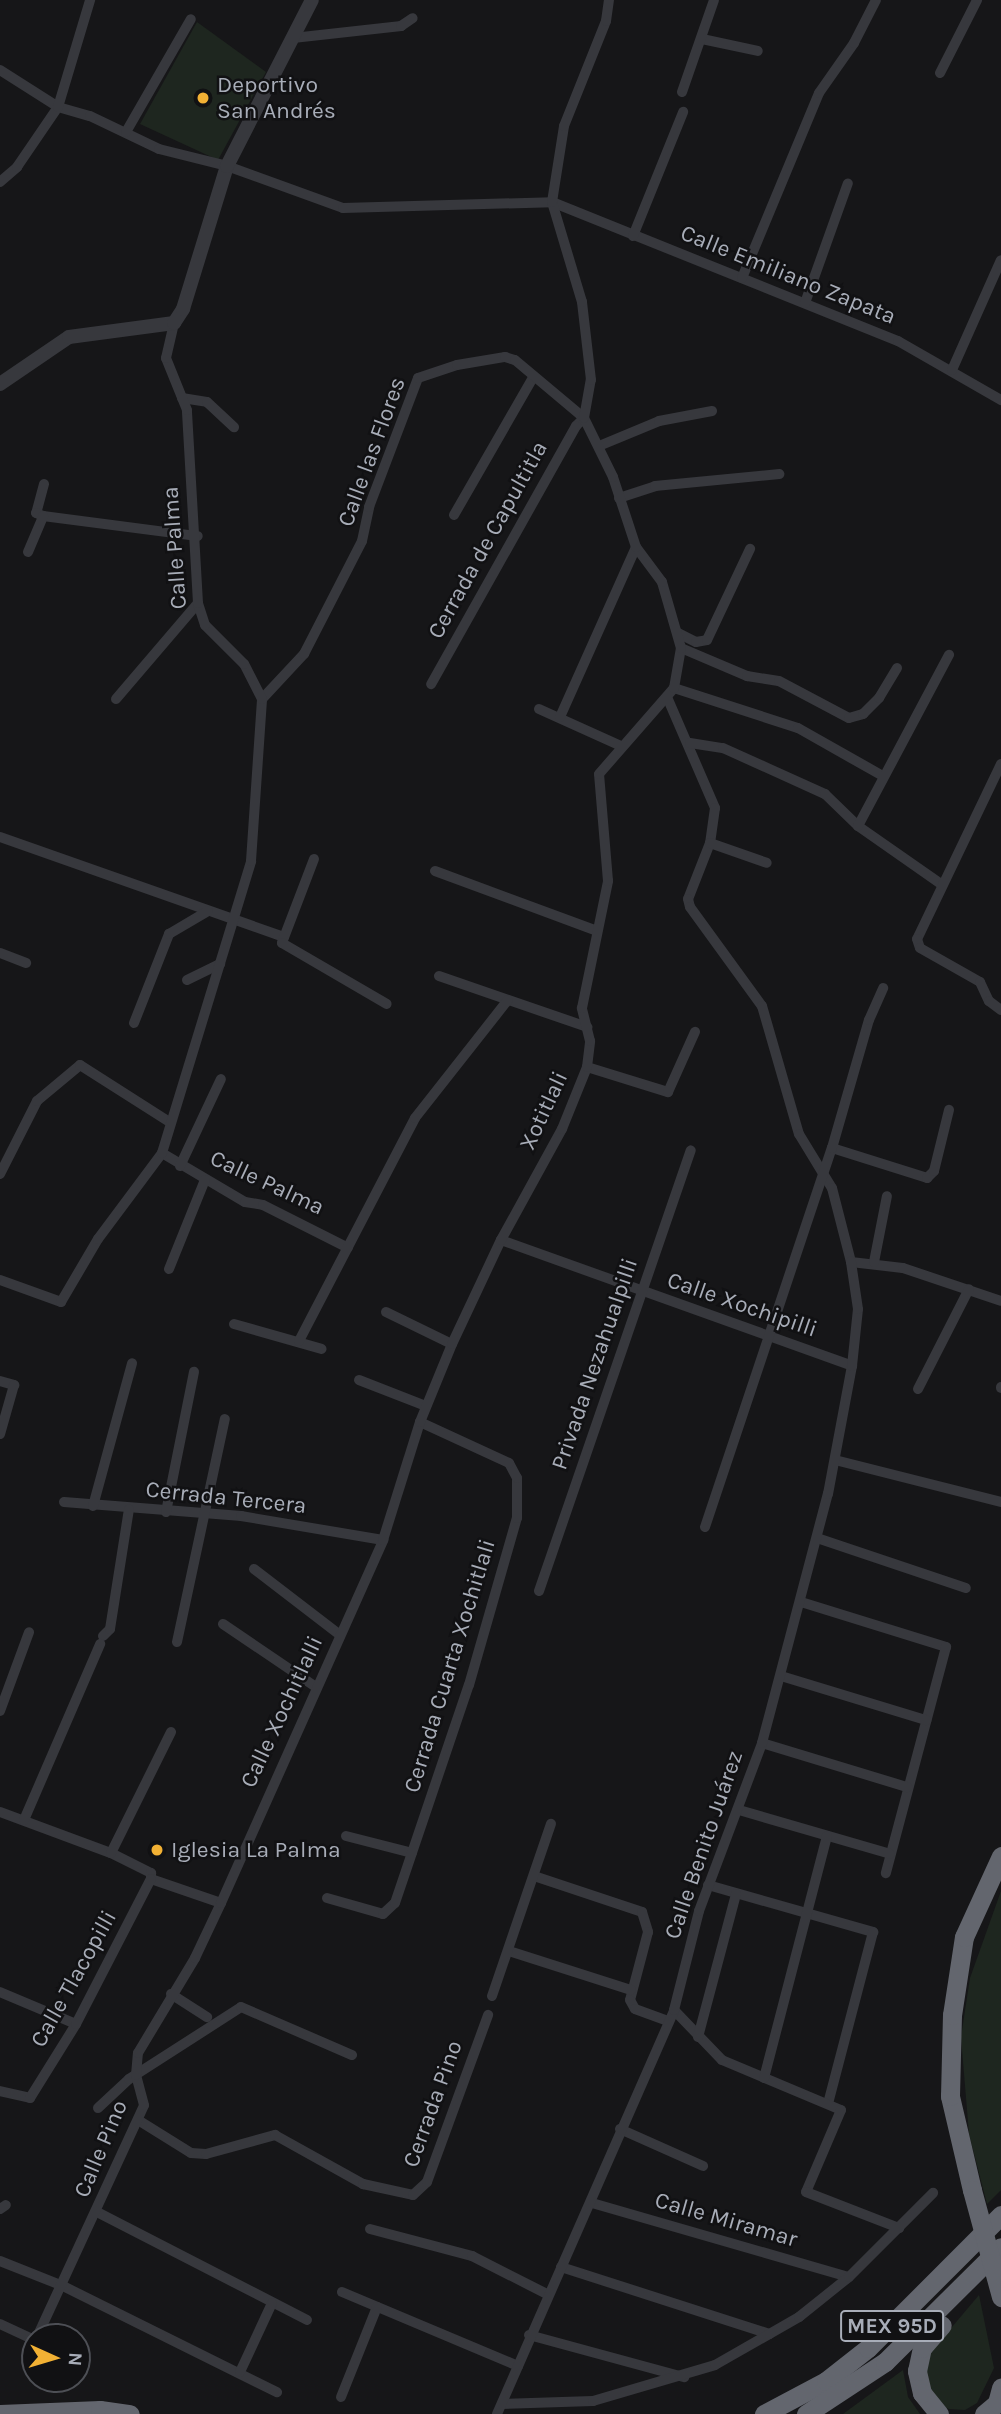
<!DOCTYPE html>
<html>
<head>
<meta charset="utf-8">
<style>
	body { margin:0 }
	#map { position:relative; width:1001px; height:2414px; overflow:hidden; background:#161618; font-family:Karla,sans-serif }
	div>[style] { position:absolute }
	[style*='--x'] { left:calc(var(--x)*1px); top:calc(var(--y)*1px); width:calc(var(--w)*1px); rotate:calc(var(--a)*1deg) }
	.green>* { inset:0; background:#1e261f }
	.minor>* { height:10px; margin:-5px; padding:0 5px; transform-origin:5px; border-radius:5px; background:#37383d }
	.tertiary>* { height:14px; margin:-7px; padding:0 7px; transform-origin:7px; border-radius:7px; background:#37383d }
	.motorway>* { height:19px; margin:-9.5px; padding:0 9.5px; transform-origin:9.5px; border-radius:9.5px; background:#63666e }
	.motorway-bridge>* { height:19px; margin:-9.5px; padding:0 9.5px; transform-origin:9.5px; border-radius:9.5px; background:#63666e }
	.dots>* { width:19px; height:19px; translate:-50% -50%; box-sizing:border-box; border:4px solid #111113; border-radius:50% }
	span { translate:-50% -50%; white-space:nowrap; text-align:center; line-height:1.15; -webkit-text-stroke:5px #111113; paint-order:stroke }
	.shield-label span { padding:2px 5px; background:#111113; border:2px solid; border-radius:5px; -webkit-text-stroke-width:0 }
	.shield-label { font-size:21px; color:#a8adb8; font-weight:700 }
	.poi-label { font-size:23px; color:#a8adb8 }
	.left { translate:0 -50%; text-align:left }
	.street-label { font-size:23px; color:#a8adb8 }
	.north { position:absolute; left:21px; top:2323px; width:70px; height:70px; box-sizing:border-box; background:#111113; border:2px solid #4d4f55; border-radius:50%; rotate:94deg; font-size:19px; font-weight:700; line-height:28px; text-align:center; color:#a8adb8 }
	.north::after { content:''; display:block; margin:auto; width:24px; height:32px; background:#f2b134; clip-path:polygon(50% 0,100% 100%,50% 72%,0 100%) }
</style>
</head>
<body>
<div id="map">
	<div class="green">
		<i style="clip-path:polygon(197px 22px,266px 72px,218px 160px,140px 124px)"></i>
		<i style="clip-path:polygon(1001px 1891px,1001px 2190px,987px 2204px,969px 2134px,961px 2037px,970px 1978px)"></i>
		<i style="clip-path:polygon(979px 2295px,994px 2368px,977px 2403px,965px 2410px,949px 2409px,938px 2404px,923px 2373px,930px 2353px)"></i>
		<i style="clip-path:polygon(903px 2370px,908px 2397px,920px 2414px,843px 2414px)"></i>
	</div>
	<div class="minor">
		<i style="--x:293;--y:38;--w:109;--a:-6.3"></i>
		<i style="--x:401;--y:26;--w:14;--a:-34"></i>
		<i style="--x:702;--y:39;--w:57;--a:12.1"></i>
		<i style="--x:0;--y:70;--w:69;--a:32.5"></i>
		<i style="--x:58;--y:107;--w:33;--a:16"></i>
		<i style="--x:90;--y:116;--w:76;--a:25.6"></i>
		<i style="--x:159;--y:149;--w:70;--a:14"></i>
		<i style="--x:227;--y:166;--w:123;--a:19.9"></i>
		<i style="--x:343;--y:208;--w:209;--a:-1.6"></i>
		<i style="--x:552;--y:202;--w:373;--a:21.9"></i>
		<i style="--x:898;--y:341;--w:119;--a:29.8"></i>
		<i style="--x:940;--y:73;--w:82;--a:-63.1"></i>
		<i style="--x:682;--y:92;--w:97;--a:-70.8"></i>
		<i style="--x:126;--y:132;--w:130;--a:-60.1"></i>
		<i style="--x:0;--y:182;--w:23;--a:-41"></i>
		<i style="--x:17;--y:167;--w:73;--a:-55.7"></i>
		<i style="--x:58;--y:107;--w:112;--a:-73.3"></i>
		<i style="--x:633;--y:236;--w:134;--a:-68"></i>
		<i style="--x:742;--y:278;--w:200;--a:-67.4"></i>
		<i style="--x:819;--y:93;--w:61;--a:-55"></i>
		<i style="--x:854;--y:43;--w:48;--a:-62.9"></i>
		<i style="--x:805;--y:303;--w:127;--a:-70.3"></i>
		<i style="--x:952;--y:370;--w:120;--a:-66"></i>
		<i style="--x:182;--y:398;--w:25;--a:9"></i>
		<i style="--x:207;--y:402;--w:37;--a:43"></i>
		<i style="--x:599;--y:446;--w:65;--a:-22.6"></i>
		<i style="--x:659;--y:421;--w:54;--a:-10.7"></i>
		<i style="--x:44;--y:484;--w:30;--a:105"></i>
		<i style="--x:36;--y:513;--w:8;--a:23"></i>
		<i style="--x:43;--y:516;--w:156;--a:7.4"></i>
		<i style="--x:619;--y:498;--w:38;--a:-18"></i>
		<i style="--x:655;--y:486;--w:125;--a:-5.5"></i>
		<i style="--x:454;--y:515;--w:160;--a:-60.1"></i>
		<i style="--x:28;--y:552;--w:39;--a:-67"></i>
		<i style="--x:678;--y:633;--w:20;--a:27"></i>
		<i style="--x:696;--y:642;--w:11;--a:-10"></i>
		<i style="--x:707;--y:640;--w:101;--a:-64.7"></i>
		<i style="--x:681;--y:648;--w:72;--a:23"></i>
		<i style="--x:747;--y:676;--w:32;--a:9"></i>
		<i style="--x:779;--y:681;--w:79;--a:27.9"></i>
		<i style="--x:849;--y:718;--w:15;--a:-16"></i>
		<i style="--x:863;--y:714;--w:23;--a:-45"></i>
		<i style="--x:879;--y:698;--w:35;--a:-59"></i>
		<i style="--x:674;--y:688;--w:130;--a:17.9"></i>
		<i style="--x:798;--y:728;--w:98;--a:29.5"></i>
		<i style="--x:667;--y:697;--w:121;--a:66.6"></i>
		<i style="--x:715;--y:808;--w:35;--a:98"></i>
		<i style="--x:710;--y:843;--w:60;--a:111.4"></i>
		<i style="--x:688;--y:899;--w:8;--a:76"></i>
		<i style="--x:690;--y:907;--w:122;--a:54"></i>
		<i style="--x:762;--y:1006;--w:133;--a:73.9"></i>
		<i style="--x:799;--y:1134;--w:63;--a:58.6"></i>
		<i style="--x:832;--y:1188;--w:76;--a:75.6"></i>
		<i style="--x:851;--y:1262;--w:52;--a:6.6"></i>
		<i style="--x:903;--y:1268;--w:103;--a:18.6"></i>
		<i style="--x:116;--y:699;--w:126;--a:-49.5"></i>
		<i style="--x:262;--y:699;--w:62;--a:-47"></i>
		<i style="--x:304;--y:654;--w:127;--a:-62.8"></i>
		<i style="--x:362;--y:541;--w:35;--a:-78"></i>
		<i style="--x:369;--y:507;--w:138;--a:-69.2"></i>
		<i style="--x:418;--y:378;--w:41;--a:-18.4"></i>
		<i style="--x:457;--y:365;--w:49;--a:-9.5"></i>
		<i style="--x:505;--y:357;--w:10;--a:17"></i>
		<i style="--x:515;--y:360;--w:90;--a:40"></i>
		<i style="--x:584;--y:418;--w:11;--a:135"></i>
		<i style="--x:576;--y:426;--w:296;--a:119.3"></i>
		<i style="--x:539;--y:709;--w:90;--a:24.3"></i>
		<i style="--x:560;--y:717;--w:186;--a:-65.9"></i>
		<i style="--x:690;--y:743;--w:33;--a:9"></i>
		<i style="--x:723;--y:748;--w:112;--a:24.3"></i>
		<i style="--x:825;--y:794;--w:46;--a:44.1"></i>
		<i style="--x:858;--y:826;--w:101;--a:34.9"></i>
		<i style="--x:1001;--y:764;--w:194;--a:115.6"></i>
		<i style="--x:917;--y:939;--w:9;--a:72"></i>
		<i style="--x:920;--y:948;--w:69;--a:29.5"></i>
		<i style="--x:980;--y:982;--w:21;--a:65"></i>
		<i style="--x:989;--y:1001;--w:15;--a:37"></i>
		<i style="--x:858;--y:826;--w:194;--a:-62"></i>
		<i style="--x:0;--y:837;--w:301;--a:19.4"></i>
		<i style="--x:710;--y:843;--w:60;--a:19.3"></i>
		<i style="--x:314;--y:859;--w:90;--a:110.9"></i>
		<i style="--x:282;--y:943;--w:121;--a:30.2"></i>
		<i style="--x:435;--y:871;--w:173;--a:20.3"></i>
		<i style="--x:0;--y:953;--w:28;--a:21"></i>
		<i style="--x:439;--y:976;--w:157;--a:19"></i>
		<i style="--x:187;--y:980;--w:37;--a:-26"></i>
		<i style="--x:134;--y:1023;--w:96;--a:-68.5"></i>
		<i style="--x:169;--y:934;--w:45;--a:-30.5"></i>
		<i style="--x:587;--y:1067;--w:85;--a:17.2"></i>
		<i style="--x:668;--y:1092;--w:66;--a:-65.8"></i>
		<i style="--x:832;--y:1148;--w:100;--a:17.5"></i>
		<i style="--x:927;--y:1178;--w:10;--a:-45"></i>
		<i style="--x:934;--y:1171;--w:63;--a:-76.2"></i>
		<i style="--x:162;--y:1153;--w:96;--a:30.6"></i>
		<i style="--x:245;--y:1202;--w:18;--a:9"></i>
		<i style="--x:263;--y:1205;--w:95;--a:26.8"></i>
		<i style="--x:180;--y:1166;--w:96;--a:-64.8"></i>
		<i style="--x:0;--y:1174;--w:82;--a:-63.1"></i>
		<i style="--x:37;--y:1101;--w:56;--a:-39.9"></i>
		<i style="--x:80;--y:1065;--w:104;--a:32.5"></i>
		<i style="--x:501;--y:1240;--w:373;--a:19.7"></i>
		<i style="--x:874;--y:1262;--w:67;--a:-78.9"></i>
		<i style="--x:169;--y:1269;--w:96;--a:-68"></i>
		<i style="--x:0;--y:1280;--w:65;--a:19.8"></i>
		<i style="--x:61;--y:1302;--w:73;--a:-59.6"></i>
		<i style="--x:98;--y:1239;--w:107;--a:-53.3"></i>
		<i style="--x:162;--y:1153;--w:305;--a:-73"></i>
		<i style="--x:251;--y:861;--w:162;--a:-86.1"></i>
		<i style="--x:262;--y:699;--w:39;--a:-117"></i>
		<i style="--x:244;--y:664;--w:55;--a:-135"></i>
		<i style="--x:205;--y:625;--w:23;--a:-108"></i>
		<i style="--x:198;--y:603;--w:193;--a:-93.3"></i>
		<i style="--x:187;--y:410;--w:56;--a:-112"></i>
		<i style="--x:166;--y:358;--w:36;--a:-77"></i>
		<i style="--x:386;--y:1312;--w:73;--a:25.9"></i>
		<i style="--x:234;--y:1324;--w:91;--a:15.9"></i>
		<i style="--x:299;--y:1341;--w:251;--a:-62.5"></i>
		<i style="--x:415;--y:1118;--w:150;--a:-51.8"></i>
		<i style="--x:359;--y:1380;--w:72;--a:21.2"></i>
		<i style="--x:0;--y:1381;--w:15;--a:16"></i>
		<i style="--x:14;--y:1385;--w:51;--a:105.9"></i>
		<i style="--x:1001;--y:1388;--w:1;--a:-90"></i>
		<i style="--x:918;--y:1389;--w:112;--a:-63"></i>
		<i style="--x:835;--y:1460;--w:171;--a:14.2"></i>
		<i style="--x:64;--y:1502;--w:178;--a:4.5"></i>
		<i style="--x:241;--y:1516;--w:144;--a:9.6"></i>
		<i style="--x:93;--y:1506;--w:148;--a:-74.7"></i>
		<i style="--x:166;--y:1512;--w:143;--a:-78.7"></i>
		<i style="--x:705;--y:1527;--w:400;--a:-71.5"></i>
		<i style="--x:832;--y:1148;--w:133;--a:-73.9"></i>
		<i style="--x:869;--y:1020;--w:35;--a:-66"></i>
		<i style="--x:817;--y:1538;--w:157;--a:18.6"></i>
		<i style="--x:254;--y:1569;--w:108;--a:37.5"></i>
		<i style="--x:539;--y:1591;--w:466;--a:-71"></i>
		<i style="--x:801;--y:1602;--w:152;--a:17.2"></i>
		<i style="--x:946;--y:1647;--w:234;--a:104.9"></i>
		<i style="--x:223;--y:1624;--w:112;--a:34.1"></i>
		<i style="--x:103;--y:1636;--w:10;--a:-45"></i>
		<i style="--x:110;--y:1629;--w:121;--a:-81"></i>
		<i style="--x:177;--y:1642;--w:228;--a:-77.9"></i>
		<i style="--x:781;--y:1676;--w:152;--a:16.9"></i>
		<i style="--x:0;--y:1711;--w:84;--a:-69.8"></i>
		<i style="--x:762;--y:1743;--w:152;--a:16.9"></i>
		<i style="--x:739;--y:1810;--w:157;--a:16.2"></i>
		<i style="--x:0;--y:1812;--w:118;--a:20.3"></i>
		<i style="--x:111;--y:1853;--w:45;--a:26.6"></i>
		<i style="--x:151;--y:1873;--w:6;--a:90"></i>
		<i style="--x:151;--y:1879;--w:74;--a:18.9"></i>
		<i style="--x:24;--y:1820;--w:192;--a:-66.6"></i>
		<i style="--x:346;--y:1836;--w:68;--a:14.4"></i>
		<i style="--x:111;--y:1853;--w:135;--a:-63.6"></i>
		<i style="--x:534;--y:1876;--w:114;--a:18.4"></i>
		<i style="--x:642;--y:1912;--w:21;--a:73"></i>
		<i style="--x:648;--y:1932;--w:70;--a:104.8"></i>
		<i style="--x:630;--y:2000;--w:10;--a:61"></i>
		<i style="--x:635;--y:2009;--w:35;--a:20"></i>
		<i style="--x:708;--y:1885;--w:172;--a:15.9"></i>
		<i style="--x:873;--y:1932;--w:177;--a:104.7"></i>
		<i style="--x:327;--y:1898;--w:58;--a:15.9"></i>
		<i style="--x:383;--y:1914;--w:16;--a:-43"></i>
		<i style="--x:395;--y:1903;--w:230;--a:-71.3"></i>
		<i style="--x:469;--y:1685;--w:174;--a:-74"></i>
		<i style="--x:517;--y:1518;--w:40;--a:-90"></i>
		<i style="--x:517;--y:1478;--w:17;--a:-118"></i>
		<i style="--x:509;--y:1463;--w:98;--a:-155.3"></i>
		<i style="--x:509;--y:1951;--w:128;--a:17.7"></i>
		<i style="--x:0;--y:1992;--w:82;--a:22.8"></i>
		<i style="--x:171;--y:1994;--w:43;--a:32.6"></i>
		<i style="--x:492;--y:1996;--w:182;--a:-71.1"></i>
		<i style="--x:674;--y:2010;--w:69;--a:46.2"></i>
		<i style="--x:722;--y:2060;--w:129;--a:22.8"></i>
		<i style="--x:841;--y:2110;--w:89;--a:113.1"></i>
		<i style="--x:806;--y:2192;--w:100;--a:21.2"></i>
		<i style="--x:698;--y:2037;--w:148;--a:-75.1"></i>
		<i style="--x:764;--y:2078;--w:250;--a:-75.4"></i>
		<i style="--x:0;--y:2091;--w:31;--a:13"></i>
		<i style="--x:30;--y:2098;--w:87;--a:-58.1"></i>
		<i style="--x:76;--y:2024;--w:163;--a:-62.7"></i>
		<i style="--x:98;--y:2108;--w:42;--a:-43.1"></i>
		<i style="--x:129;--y:2079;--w:133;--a:-32.7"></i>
		<i style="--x:241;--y:2007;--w:121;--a:23.4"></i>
		<i style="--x:138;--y:2120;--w:62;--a:31.9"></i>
		<i style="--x:191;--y:2153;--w:15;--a:4"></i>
		<i style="--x:206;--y:2154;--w:72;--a:-15.4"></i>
		<i style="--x:275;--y:2135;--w:101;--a:29.1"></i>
		<i style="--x:363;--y:2184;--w:51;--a:12.4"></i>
		<i style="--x:413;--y:2195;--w:19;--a:-43"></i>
		<i style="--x:427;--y:2182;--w:178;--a:-69.9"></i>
		<i style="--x:620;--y:2129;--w:91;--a:24"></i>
		<i style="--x:592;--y:2203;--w:267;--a:16.1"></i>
		<i style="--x:0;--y:2209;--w:7;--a:-34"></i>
		<i style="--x:97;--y:2212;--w:236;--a:27.2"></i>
		<i style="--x:370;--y:2229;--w:106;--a:14.8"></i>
		<i style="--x:472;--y:2256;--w:84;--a:26.9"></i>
		<i style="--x:0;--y:2261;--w:68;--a:21.6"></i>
		<i style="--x:63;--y:2286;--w:239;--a:26.4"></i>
		<i style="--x:561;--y:2267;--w:219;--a:17.8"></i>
		<i style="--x:342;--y:2292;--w:191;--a:22.8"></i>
		<i style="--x:0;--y:2324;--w:38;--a:25"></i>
		<i style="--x:529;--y:2335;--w:161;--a:15.2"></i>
		<i style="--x:37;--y:2337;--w:255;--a:-65.2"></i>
		<i style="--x:144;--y:2105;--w:31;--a:-105"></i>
		<i style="--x:136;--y:2075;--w:22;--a:-85"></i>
		<i style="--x:138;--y:2053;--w:111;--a:-59"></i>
		<i style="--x:195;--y:1958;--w:61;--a:-64.7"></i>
		<i style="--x:221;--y:1903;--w:398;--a:-65.9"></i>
		<i style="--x:383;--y:1540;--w:124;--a:-72.6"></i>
		<i style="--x:420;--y:1422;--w:84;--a:-67.7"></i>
		<i style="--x:452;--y:1344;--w:115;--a:-64.8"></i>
		<i style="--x:501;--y:1240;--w:127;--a:-61.2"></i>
		<i style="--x:562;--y:1129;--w:67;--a:-68"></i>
		<i style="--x:587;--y:1067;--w:26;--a:-83"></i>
		<i style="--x:590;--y:1041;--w:34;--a:-104"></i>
		<i style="--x:582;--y:1008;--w:130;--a:-78.4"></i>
		<i style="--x:608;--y:881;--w:107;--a:-94.8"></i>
		<i style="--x:599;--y:774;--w:114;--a:-48.9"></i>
		<i style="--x:674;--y:688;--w:41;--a:-80.1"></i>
		<i style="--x:681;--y:648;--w:69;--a:-106.1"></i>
		<i style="--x:662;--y:582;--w:44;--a:-126.6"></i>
		<i style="--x:636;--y:547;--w:74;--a:-108.2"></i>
		<i style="--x:613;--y:477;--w:66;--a:-116.2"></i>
		<i style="--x:584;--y:418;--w:39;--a:-80"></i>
		<i style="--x:591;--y:380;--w:79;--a:-96.6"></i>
		<i style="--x:582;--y:302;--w:104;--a:-106.7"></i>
		<i style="--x:552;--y:202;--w:77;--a:-81"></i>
		<i style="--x:564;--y:126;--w:113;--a:-68.2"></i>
		<i style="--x:606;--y:21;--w:21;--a:-82"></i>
		<i style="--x:240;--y:2372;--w:76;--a:-65.1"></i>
		<i style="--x:341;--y:2397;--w:97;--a:-68.2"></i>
		<i style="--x:502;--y:2404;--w:91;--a:-1.9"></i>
		<i style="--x:593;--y:2401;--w:127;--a:-16.4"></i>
		<i style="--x:715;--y:2365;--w:97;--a:-29.7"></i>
		<i style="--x:799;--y:2317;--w:64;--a:-38.7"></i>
		<i style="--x:849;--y:2277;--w:119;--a:-45"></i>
		<i style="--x:497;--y:2414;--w:441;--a:-66.3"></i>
		<i style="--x:674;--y:2010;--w:102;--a:-75.8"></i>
		<i style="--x:699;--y:1911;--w:179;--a:-69.4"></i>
		<i style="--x:762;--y:1743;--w:258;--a:-75.2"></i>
		<i style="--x:828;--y:1494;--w:130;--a:-79.4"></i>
		<i style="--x:852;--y:1366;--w:57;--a:-84"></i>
		<i style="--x:858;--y:1309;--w:48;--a:-98.5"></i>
	</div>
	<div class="tertiary">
		<i style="--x:0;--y:384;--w:83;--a:-34.3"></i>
		<i style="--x:69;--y:337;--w:106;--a:-7.6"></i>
		<i style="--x:174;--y:323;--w:17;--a:-57"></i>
		<i style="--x:183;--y:309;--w:150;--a:-72.9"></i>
		<i style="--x:227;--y:166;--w:186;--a:-62.9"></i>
	</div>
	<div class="motorway">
		<i style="--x:972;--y:2190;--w:97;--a:-103.2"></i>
		<i style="--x:950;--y:2096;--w:81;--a:-88.6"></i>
		<i style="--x:952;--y:2015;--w:79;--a:-81.3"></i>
		<i style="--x:964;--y:1937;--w:89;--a:-65.4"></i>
		<i style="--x:764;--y:2414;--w:70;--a:-28"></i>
		<i style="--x:826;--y:2381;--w:53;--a:-38.2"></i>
		<i style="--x:868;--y:2348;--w:188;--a:-45"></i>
		<i style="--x:806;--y:2414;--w:95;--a:-33.4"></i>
		<i style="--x:885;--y:2362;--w:163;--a:-44.8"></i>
		<i style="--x:939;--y:2414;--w:27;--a:-129"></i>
		<i style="--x:922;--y:2393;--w:23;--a:-103"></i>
		<i style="--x:917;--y:2371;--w:24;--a:-78"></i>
		<i style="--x:922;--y:2348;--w:30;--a:-49"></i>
		<i style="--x:984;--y:2414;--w:17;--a:-40"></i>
		<i style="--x:997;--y:2403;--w:16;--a:-75"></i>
	</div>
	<div class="motorway-bridge">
		<i style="--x:972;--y:2190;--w:111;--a:74.8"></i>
		<i style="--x:0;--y:2414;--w:100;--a:-2.3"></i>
		<i style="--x:100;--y:2410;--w:30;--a:8"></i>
	</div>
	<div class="dots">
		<i style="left:203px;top:98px;background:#f2b134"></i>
		<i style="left:157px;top:1850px;background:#f2b134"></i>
	</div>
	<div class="shield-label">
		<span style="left:892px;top:2326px">MEX 95D</span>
	</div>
	<div class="poi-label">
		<span class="left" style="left:217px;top:98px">Deportivo<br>San Andrés</span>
		<span class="left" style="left:171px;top:1850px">Iglesia La Palma</span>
	</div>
	<div class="street-label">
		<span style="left:788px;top:275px;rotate:22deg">Calle Emiliano Zapata</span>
		<span style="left:372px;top:452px;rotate:-70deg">Calle las Flores</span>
		<span style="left:488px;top:540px;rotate:-61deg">Cerrada de Capultitla</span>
		<span style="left:175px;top:548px;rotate:-94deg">Calle Palma</span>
		<span style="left:544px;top:1111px;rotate:-65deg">Xotitlali</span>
		<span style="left:267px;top:1183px;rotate:25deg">Calle Palma</span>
		<span style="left:742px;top:1305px;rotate:19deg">Calle Xochipilli</span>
		<span style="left:595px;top:1364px;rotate:-71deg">Privada Nezahualpilli</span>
		<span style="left:226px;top:1498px;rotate:6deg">Cerrada Tercera</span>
		<span style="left:450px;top:1666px;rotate:-73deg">Cerrada Cuarta Xochitlali</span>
		<span style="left:282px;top:1712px;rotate:-65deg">Calle Xochitlalli</span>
		<span style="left:704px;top:1845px;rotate:-71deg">Calle Benito Juárez</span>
		<span style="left:74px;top:1979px;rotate:-61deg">Calle Tlacopilli</span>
		<span style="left:433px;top:2104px;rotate:-70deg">Cerrada Pino</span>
		<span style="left:101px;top:2149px;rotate:-67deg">Calle Pino</span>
		<span style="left:726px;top:2220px;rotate:16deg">Calle Miramar</span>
	</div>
	<div class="north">N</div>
</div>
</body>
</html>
